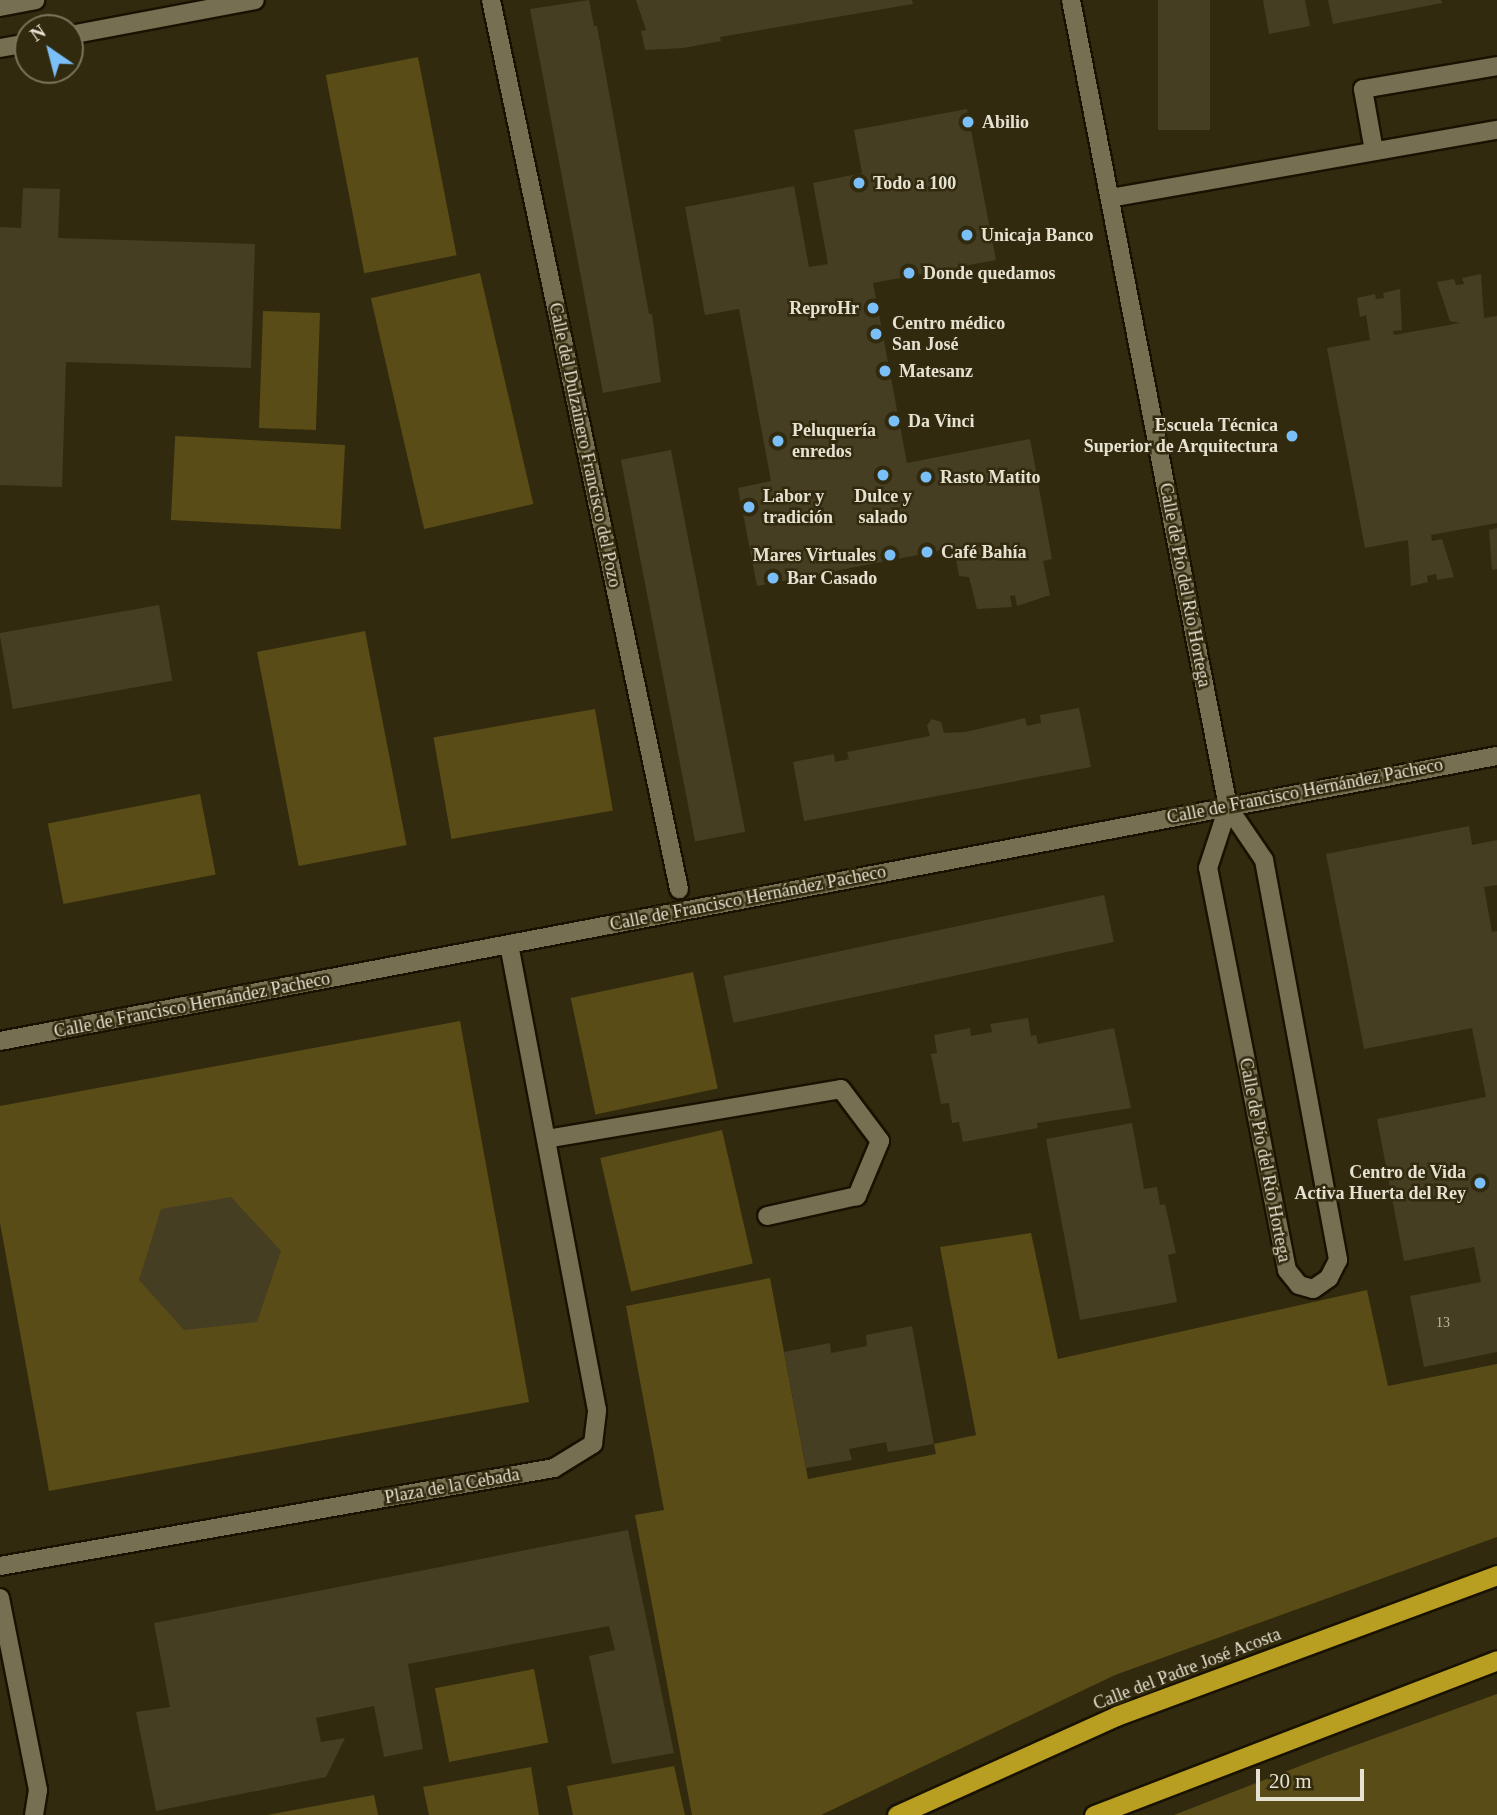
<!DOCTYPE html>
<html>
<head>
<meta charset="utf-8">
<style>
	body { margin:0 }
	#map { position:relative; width:1497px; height:1815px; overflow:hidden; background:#312a0e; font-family:"Times New Roman",serif }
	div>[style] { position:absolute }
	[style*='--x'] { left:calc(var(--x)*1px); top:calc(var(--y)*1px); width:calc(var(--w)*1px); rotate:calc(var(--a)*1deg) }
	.green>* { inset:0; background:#594c16; transform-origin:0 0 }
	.building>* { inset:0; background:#463e22; transform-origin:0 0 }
	.roads { filter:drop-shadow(2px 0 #191200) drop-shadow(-2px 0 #191200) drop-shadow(0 2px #191200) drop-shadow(0 -2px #191200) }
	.pedestrian>* { height:18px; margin:-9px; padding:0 9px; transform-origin:9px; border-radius:9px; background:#766f51 }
	.minor>* { height:18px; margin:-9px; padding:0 9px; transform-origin:9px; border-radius:9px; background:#766f51 }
	.tertiary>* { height:18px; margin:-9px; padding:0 9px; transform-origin:9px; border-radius:9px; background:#766f51 }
	.trunk>* { height:19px; margin:-9.5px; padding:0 9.5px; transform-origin:9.5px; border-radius:9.5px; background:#b89e21 }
	.dots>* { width:19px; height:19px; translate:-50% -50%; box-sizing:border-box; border:4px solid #312a0e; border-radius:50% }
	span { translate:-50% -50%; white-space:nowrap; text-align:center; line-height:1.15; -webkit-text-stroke:5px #312a0e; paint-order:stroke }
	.number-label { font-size:14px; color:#beb9a6 }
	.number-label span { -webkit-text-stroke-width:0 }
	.poi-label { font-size:18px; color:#e6e2d2; font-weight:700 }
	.left { translate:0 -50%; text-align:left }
	.right { translate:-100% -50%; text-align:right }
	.street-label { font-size:18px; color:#e6e2d2 }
	.north { position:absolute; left:14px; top:14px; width:70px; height:70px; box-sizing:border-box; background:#312a0e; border:2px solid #79745c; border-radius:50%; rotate:325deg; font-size:19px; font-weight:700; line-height:28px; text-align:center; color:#e6e2d2 }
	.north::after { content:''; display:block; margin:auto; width:24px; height:32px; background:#7abff8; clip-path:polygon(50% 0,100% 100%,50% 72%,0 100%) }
	.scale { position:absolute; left:1256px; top:1769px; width:108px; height:32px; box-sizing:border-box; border:4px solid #e6e2d2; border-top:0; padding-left:9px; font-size:21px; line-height:24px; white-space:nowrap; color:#e6e2d2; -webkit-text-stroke:5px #312a0e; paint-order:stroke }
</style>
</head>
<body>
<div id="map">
	<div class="green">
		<i style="left:418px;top:57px;width:202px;height:94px;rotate:79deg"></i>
		<i style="left:480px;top:273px;width:237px;height:112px;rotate:77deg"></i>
		<i style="left:320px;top:313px;width:117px;height:57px;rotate:92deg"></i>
		<i style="left:345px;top:445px;width:84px;height:170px;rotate:93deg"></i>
		<i style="left:365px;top:631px;width:218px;height:110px;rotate:79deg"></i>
		<i style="left:595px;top:709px;width:103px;height:164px;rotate:80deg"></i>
		<i style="left:200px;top:794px;width:82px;height:155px;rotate:79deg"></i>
		<i style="left:693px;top:972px;width:119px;height:125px;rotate:78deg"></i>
		<i style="clip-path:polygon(460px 1021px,529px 1402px,49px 1491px,0 1223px,0 1106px)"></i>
		<i style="left:722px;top:1130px;width:137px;height:125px;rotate:77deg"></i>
		<i style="clip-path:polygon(1031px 1233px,1058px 1359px,1367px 1290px,1388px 1386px,1497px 1364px,1497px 1537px,1115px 1675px,821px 1815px,692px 1815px,635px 1515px,664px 1510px,626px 1306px,770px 1278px,808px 1479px,936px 1454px,934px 1444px,976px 1435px,940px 1247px)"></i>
		<i style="left:534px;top:1669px;width:75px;height:101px;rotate:79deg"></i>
		<i style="clip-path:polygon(1497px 1694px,1497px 1815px,1174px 1815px,1323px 1757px)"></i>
		<i style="clip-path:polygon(674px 1766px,685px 1815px,573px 1815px,567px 1786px)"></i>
		<i style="clip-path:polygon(531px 1767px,539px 1815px,429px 1815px,423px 1787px)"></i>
		<i style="clip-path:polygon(374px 1795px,378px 1815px,267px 1815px)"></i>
	</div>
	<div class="building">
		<i style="clip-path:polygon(589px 0,594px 26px,597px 26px,649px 314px,652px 314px,661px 382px,603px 393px,530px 9px)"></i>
		<i style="clip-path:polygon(636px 0,912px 0,913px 4px,720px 37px,721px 41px,683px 48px,645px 50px,641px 31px,646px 30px)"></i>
		<i style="left:1158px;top:0;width:52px;height:130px"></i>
		<i style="clip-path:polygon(1263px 0,1305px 0,1310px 26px,1269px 34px)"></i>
		<i style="clip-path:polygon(1328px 0,1441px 0,1442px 3px,1333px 24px)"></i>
		<i style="clip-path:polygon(967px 109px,996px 260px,873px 283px,907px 463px,1030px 439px,1052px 559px,1043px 561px,1050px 595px,1017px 606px,1015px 595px,1010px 596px,1012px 607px,977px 609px,969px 577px,959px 576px,954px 548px,757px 586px,738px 488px,771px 481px,739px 309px,705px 315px,685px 207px,794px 186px,809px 267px,828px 264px,813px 183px,862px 173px,854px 130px)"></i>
		<i style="clip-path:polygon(23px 188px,60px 189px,58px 238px,255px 244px,251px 368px,66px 362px,62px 487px,0 485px,0 227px,21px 228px)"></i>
		<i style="clip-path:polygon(1481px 274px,1484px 318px,1497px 316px,1497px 523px,1431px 535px,1432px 541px,1442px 539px,1454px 577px,1437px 580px,1436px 574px,1427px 576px,1428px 582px,1411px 586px,1408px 540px,1365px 548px,1327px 348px,1370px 340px,1366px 315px,1360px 317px,1357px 298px,1375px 294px,1376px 299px,1384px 298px,1383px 293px,1400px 289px,1402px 330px,1393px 331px,1394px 335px,1460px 323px,1450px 321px,1437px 282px,1454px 279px,1456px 285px,1464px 284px,1462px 278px)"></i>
		<i style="left:671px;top:450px;width:389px;height:51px;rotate:79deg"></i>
		<i style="clip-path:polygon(1497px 528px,1497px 569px,1492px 570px,1489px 530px)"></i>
		<i style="left:159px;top:605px;width:77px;height:162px;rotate:80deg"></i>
		<i style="clip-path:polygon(1079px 708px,1091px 767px,804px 821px,793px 762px,834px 754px,835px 762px,849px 759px,847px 752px,930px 736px,927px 725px,932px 719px,941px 722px,944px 733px,965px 732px,1025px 718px,1027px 726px,1041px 723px,1040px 715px)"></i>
		<i style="clip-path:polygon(1469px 826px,1472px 845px,1497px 840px,1497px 885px,1484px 887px,1492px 932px,1497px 931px,1497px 1352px,1424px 1367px,1410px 1296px,1481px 1282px,1474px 1247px,1404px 1261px,1377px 1119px,1486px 1097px,1472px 1028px,1364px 1049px,1326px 854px)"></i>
		<i style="left:1104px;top:895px;width:48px;height:389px;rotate:78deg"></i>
		<i style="clip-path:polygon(1028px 1018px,1031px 1036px,1036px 1035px,1038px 1044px,1114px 1028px,1131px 1108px,1037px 1123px,1038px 1128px,963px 1142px,959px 1122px,952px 1123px,949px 1103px,941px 1104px,931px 1054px,937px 1053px,934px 1035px,970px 1028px,971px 1036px,992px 1032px,990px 1024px)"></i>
		<i style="clip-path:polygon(1132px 1123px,1144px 1189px,1157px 1187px,1160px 1205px,1165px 1204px,1176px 1253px,1168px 1255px,1177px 1302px,1080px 1320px,1046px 1139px)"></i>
		<i style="clip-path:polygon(231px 1197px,281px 1251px,257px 1322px,184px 1330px,139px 1280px,161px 1209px)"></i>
		<i style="clip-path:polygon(912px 1326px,934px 1444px,888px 1452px,886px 1442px,849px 1449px,852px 1460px,806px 1468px,784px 1352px,830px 1343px,831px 1353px,867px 1346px,866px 1335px)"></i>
		<i style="clip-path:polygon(628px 1530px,674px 1753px,612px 1764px,589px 1656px,615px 1650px,609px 1626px,408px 1664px,423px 1749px,384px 1757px,374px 1706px,316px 1718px,321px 1742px,345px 1738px,326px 1777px,156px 1811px,136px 1712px,170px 1707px,154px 1623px)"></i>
	</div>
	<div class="roads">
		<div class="pedestrian">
			<i style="--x:491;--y:0;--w:909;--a:78.06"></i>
		</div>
		<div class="minor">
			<i style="--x:1071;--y:0;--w:822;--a:78.99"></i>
			<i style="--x:1228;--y:807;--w:64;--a:55.8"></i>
			<i style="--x:1264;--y:860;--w:407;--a:79.5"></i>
			<i style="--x:1338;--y:1260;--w:20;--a:117"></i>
			<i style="--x:1329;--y:1278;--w:19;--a:145"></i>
			<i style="--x:1313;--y:1289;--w:15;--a:-164"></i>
			<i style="--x:1299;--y:1285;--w:19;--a:-129"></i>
			<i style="--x:1287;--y:1270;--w:410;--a:-101.1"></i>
			<i style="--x:1208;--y:868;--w:64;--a:-71.8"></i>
			<i style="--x:1374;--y:151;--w:63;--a:-100.1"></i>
			<i style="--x:1363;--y:89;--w:136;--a:-9.7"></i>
			<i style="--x:1110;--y:198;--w:393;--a:-10"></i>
			<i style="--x:0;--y:1041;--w:1524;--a:-10.78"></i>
			<i style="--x:546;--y:1139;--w:299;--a:-9.6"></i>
			<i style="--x:841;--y:1089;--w:65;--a:53.1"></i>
			<i style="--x:880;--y:1141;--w:60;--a:112.7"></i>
			<i style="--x:857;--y:1196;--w:92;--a:167.5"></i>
			<i style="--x:0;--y:1566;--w:563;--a:-10.03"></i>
			<i style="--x:554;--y:1468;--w:46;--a:-31.6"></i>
			<i style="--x:593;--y:1444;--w:34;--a:-83"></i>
			<i style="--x:597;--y:1410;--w:474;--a:-100.7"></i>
			<i style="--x:0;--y:1598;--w:196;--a:78.8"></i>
			<i style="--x:38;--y:1790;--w:25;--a:99"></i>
		</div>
		<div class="tertiary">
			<i style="--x:0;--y:7;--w:36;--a:-11"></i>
			<i style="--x:70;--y:35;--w:188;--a:-10.7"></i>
			<i style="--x:0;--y:48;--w:28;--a:-10"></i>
		</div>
		<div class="trunk">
			<i style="--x:897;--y:1815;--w:240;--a:-24.3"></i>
			<i style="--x:1116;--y:1716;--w:406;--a:-20.3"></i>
			<i style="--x:1094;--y:1815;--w:432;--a:-21"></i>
		</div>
	</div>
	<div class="dots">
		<i style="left:968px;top:122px;background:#7abff8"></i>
		<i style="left:859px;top:183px;background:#7abff8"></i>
		<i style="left:967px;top:235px;background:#7abff8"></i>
		<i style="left:909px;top:273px;background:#7abff8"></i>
		<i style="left:873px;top:308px;background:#7abff8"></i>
		<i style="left:876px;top:334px;background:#7abff8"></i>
		<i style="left:885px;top:371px;background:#7abff8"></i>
		<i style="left:894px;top:421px;background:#7abff8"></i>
		<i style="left:1292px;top:436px;background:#7abff8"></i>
		<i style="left:778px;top:441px;background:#7abff8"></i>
		<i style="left:883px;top:475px;background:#7abff8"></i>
		<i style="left:926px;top:477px;background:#7abff8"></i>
		<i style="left:749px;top:507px;background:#7abff8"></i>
		<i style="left:927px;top:552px;background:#7abff8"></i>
		<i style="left:890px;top:555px;background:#7abff8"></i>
		<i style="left:773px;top:578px;background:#7abff8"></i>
		<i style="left:1480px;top:1183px;background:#7abff8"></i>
	</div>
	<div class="number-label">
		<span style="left:1443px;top:1323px">13</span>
	</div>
	<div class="poi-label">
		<span class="left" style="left:982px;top:122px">Abilio</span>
		<span class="left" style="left:873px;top:183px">Todo a 100</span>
		<span class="left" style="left:981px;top:235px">Unicaja Banco</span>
		<span class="left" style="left:923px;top:273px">Donde quedamos</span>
		<span class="right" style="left:859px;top:308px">ReproHr</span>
		<span class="left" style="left:892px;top:334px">Centro médico<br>San José</span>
		<span class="left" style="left:899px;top:371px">Matesanz</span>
		<span class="left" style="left:908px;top:421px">Da Vinci</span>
		<span class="right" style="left:1278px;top:436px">Escuela Técnica<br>Superior de Arquitectura</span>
		<span class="left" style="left:792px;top:441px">Peluquería<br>enredos</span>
		<span class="left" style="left:940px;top:477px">Rasto Matito</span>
		<span class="left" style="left:763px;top:507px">Labor y<br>tradición</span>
		<span style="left:883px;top:507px">Dulce y<br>salado</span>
		<span class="left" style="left:941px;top:552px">Café Bahía</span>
		<span class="right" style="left:876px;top:555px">Mares Virtuales</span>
		<span class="left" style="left:787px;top:578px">Bar Casado</span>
		<span class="right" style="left:1466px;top:1183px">Centro de Vida<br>Activa Huerta del Rey</span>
	</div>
	<div class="street-label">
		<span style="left:585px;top:445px;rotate:78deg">Calle del Dulzainero Francisco del Pozo</span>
		<span style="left:1185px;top:585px;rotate:79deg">Calle de Pío del Río Hortega</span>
		<span style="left:1305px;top:791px;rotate:-11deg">Calle de Francisco Hernández Pacheco</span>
		<span style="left:748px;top:898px;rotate:-11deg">Calle de Francisco Hernández Pacheco</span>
		<span style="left:192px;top:1005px;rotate:-11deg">Calle de Francisco Hernández Pacheco</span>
		<span style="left:1265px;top:1160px;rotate:79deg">Calle de Pío del Río Hortega</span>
		<span style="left:452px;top:1486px;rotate:-10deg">Plaza de la Cebada</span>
		<span style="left:1187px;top:1669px;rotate:-21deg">Calle del Padre José Acosta</span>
	</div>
	<div class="north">N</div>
	<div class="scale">20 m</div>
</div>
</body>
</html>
